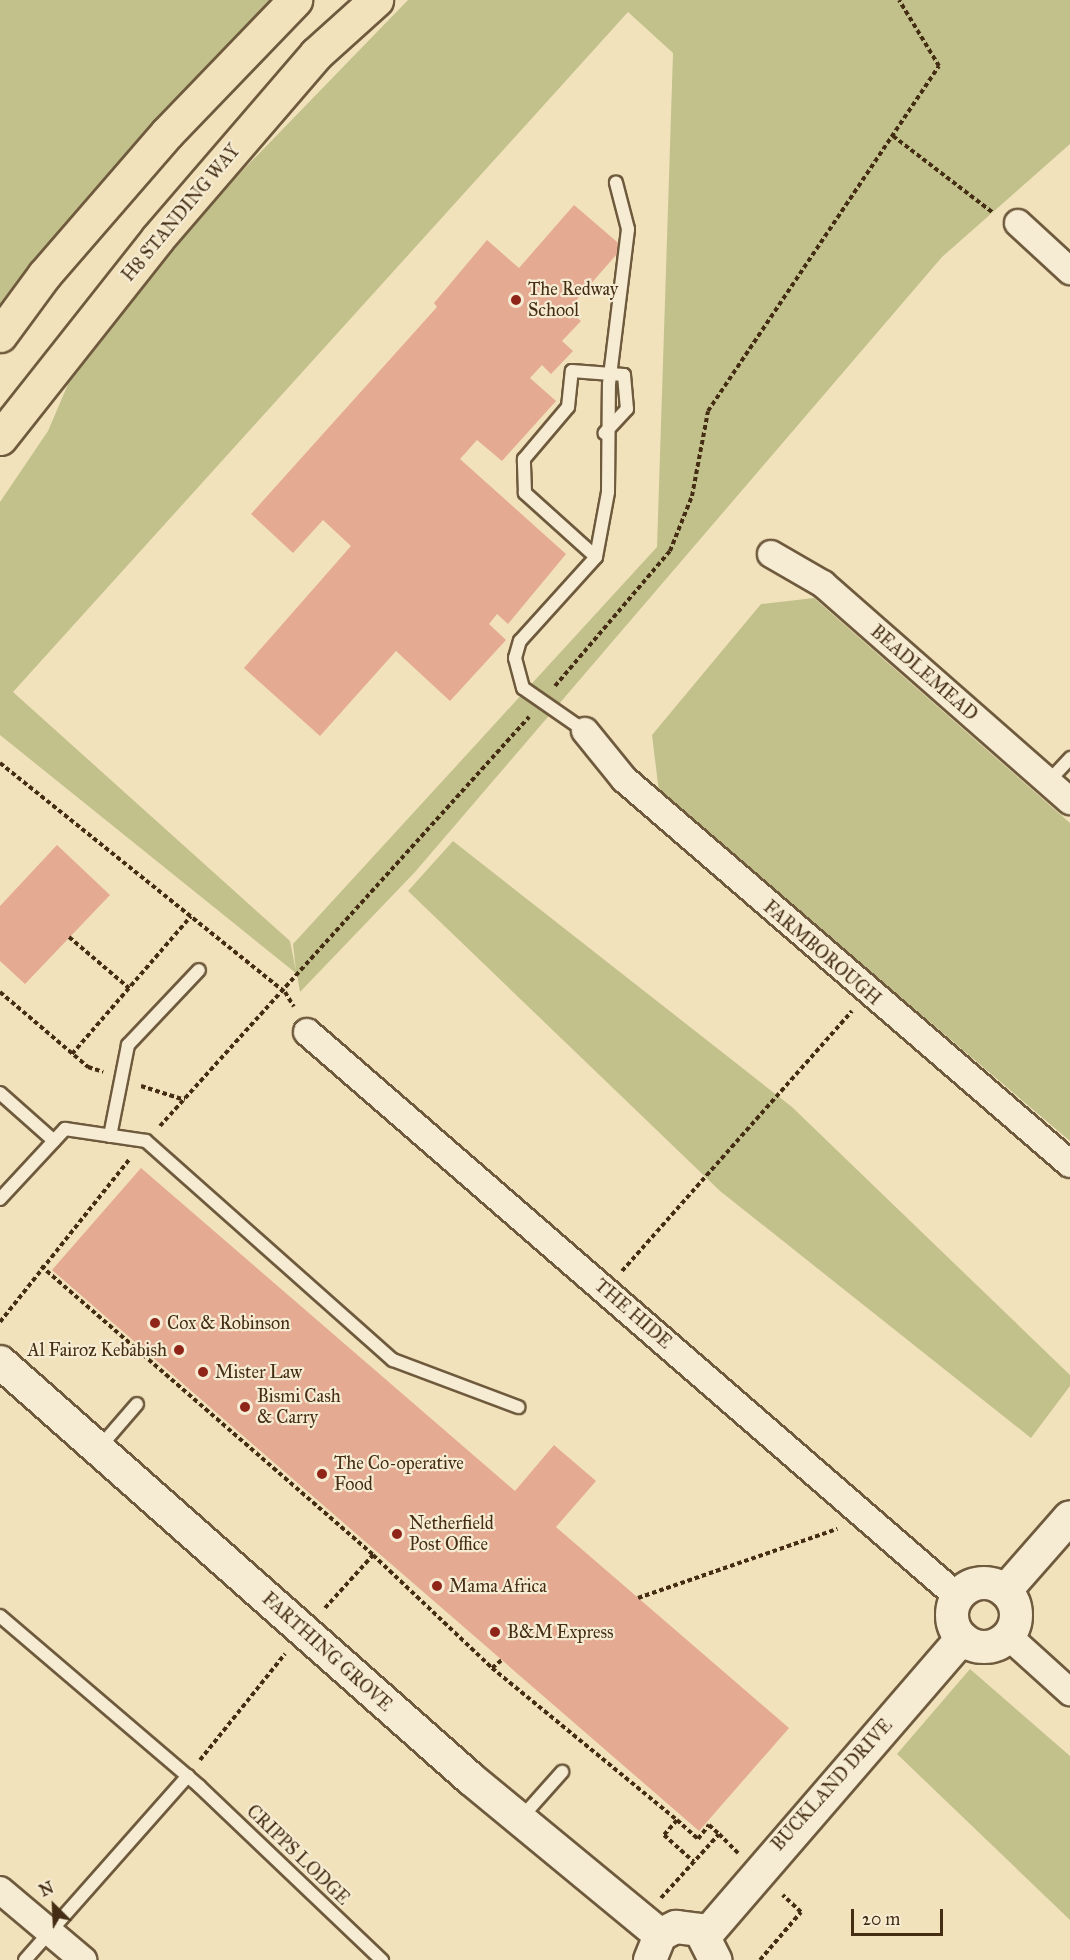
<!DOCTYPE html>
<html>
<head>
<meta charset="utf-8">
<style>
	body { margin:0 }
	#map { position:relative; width:1070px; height:1960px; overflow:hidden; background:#f1e2bc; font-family:"IM FELL Great Primer",serif }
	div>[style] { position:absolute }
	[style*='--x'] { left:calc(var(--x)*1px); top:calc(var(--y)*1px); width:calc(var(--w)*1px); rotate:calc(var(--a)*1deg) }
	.green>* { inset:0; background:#c2c18c }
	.building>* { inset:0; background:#e5aa92 }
	.path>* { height:4px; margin-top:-2px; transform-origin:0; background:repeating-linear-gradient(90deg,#442d13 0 4.5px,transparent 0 7.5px) }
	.roads { filter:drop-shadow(2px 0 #6f5a3d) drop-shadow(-2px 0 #6f5a3d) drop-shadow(0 2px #6f5a3d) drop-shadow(0 -2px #6f5a3d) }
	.service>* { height:12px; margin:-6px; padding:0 6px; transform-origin:6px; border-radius:6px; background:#f6ecd3 }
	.minor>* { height:26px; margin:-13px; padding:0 13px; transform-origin:13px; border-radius:13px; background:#f6ecd3 }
	.tertiary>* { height:32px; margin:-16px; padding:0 16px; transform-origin:16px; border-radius:16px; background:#f6ecd3 }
	.tertiary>.ring { margin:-16px; padding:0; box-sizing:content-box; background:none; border:32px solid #f6ecd3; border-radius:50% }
	.trunk>* { height:33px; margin:-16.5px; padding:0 16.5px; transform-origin:16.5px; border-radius:16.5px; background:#f1e2bc }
	.dots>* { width:16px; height:16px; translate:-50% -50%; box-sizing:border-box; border:3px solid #f6ecd3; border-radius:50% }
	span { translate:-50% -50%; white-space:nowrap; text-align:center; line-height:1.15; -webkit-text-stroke:4.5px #f6ecd3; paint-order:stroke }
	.street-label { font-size:18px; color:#442d13 }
	.poi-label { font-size:18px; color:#442d13 }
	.left { translate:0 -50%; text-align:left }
	.right { translate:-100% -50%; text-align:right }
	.north { position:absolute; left:24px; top:1876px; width:60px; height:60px; -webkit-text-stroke:4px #f6ecd3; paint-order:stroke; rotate:336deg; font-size:16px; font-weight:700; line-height:24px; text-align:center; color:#442d13 }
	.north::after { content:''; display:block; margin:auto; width:21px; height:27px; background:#442d13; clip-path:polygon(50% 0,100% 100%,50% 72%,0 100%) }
	.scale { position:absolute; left:851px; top:1909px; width:92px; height:27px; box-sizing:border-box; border:3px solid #442d13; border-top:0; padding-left:8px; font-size:18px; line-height:21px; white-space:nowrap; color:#442d13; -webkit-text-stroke:4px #f6ecd3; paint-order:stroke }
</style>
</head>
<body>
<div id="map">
	<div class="green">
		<i style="clip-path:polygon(0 0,279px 0,0 312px)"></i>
		<i style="clip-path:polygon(evenodd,408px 0,1070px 0,1070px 144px,942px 257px,415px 872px,300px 992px,297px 974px,0 735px,0 502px,48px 431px,77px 363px,175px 240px,408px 0,628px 12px,673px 53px,657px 547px,293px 944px,296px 971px,290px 941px,13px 692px,628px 12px)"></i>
		<i style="clip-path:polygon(814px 598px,1070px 823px,1070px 1141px,659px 792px,652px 735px,761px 604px)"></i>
		<i style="clip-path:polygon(453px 841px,792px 1107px,1070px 1375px,1070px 1386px,1031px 1438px,720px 1191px,408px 891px)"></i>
		<i style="clip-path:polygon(970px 1669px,1070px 1756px,1070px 1920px,897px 1754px)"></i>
	</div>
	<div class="building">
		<i style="clip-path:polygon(574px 205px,623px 247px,568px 310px,581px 321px,562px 341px,573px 351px,551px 374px,542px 365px,530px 378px,556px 401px,502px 461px,477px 440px,460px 459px,566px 554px,508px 624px,497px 614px,489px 624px,506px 640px,450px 701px,396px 651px,320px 736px,244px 668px,351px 546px,323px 520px,293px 553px,251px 514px,437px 307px,434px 303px,487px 240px,519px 268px)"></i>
		<i style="clip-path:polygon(57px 845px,110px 895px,25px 984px,0 961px,0 906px)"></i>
		<i style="clip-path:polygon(141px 1168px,515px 1491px,554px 1445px,596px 1481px,556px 1527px,789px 1728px,699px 1831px,52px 1270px)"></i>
	</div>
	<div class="path">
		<i style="--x:893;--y:136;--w:125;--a:37.5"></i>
		<i style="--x:555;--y:686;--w:177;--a:-49.6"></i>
		<i style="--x:670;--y:551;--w:59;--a:-68.2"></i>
		<i style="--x:692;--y:496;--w:86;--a:-79.3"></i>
		<i style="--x:708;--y:411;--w:415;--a:-56.2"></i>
		<i style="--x:939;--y:66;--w:77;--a:-121.2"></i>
		<i style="--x:0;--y:763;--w:366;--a:38.8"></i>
		<i style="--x:285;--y:992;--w:17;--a:59"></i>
		<i style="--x:69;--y:937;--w:79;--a:40.4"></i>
		<i style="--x:0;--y:992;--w:116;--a:40.4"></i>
		<i style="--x:88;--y:1067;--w:16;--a:18"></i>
		<i style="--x:72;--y:1054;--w:182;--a:-49.2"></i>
		<i style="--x:141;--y:1086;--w:46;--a:17.7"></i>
		<i style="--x:160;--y:1126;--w:551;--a:-47.94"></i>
		<i style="--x:41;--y:1266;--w:440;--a:41"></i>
		<i style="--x:373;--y:1555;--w:164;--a:43.5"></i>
		<i style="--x:492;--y:1668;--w:239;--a:39.4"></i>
		<i style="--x:677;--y:1820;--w:20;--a:131"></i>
		<i style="--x:664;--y:1835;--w:40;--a:42"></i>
		<i style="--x:622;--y:1271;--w:347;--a:-48.5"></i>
		<i style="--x:0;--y:1322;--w:207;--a:-51.5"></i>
		<i style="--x:638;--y:1598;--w:211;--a:-19.1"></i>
		<i style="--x:325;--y:1608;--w:72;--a:-47.8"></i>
		<i style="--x:492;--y:1668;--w:13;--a:-39"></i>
		<i style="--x:200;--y:1760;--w:136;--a:-51.3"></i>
		<i style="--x:677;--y:1820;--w:28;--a:42"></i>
		<i style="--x:698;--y:1839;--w:18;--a:-52"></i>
		<i style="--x:709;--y:1825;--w:13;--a:42"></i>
		<i style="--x:661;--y:1898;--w:86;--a:-47.8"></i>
		<i style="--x:719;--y:1834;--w:27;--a:45"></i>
		<i style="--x:760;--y:1960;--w:63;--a:-49.5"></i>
		<i style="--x:801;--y:1912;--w:25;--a:-137"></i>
	</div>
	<div class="roads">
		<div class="service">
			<i style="--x:596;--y:557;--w:96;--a:-138"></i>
			<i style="--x:525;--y:493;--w:34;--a:-92"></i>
			<i style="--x:524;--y:459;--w:68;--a:-49.8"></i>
			<i style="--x:568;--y:407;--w:36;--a:-84"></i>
			<i style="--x:572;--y:371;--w:52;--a:4.4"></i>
			<i style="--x:624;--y:375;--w:34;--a:85"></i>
			<i style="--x:627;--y:409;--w:33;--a:133"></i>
			<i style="--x:585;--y:731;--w:75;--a:-145.3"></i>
			<i style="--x:523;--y:688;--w:31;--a:-105"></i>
			<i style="--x:515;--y:658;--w:18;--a:-74"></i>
			<i style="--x:520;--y:641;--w:113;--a:-47.9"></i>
			<i style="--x:596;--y:557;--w:66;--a:-79.5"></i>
			<i style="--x:608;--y:492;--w:108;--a:-89.5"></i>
			<i style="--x:609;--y:384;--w:156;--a:-83"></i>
			<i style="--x:628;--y:229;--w:48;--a:-104.6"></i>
			<i style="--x:1048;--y:782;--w:33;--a:-47"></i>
			<i style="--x:0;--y:1093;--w:72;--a:41.6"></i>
			<i style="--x:110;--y:1136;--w:93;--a:-78.8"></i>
			<i style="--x:128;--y:1045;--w:103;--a:-46.6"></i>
			<i style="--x:0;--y:1199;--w:96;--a:-47.1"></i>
			<i style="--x:65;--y:1129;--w:82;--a:8.4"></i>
			<i style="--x:146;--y:1141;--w:330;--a:41.6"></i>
			<i style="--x:393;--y:1360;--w:134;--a:20.6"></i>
			<i style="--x:99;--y:1448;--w:58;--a:-49.2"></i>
			<i style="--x:0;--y:1616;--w:262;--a:40.5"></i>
			<i style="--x:199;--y:1786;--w:253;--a:43.6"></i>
			<i style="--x:521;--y:1818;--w:62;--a:-48.3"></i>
			<i style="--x:25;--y:1960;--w:246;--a:-48.5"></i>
		</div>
		<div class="minor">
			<i style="--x:1018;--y:223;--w:71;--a:42.7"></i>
			<i style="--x:771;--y:554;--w:60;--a:30"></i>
			<i style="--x:823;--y:584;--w:329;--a:41.3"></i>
			<i style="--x:585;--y:731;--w:62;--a:50.9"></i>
			<i style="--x:624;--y:779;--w:589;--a:40.8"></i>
			<i style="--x:307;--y:1032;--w:862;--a:40.95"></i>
			<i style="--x:1008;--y:1636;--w:84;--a:42.1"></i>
			<i style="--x:0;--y:1890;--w:109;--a:40.1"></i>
		</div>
		<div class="tertiary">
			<i style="--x:0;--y:1362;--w:629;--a:41.52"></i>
			<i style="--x:471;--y:1779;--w:245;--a:39.5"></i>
			<i class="ring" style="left:952px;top:1583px;width:32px;height:32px"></i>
			<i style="--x:1005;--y:1591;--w:98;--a:-48.7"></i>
			<i style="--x:706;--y:1935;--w:392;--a:-49.2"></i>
			<i style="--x:650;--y:1960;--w:27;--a:-68"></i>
			<i style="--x:660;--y:1935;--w:18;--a:-27"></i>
			<i style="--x:676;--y:1927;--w:24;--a:7"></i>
			<i style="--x:700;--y:1930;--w:34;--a:63"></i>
		</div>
		<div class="trunk">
			<i style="--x:0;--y:335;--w:74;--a:-53.7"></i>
			<i style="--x:44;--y:275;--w:188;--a:-49.1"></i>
			<i style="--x:167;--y:133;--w:185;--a:-46.1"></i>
			<i style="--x:0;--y:438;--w:253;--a:-51.7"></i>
			<i style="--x:157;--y:239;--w:244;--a:-49.3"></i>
			<i style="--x:316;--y:54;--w:81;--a:-42"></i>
		</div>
	</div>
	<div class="dots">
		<i style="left:516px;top:300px;background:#8f2418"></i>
		<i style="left:155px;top:1323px;background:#8f2418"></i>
		<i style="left:179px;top:1350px;background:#8f2418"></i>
		<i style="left:203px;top:1372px;background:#8f2418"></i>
		<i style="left:245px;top:1407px;background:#8f2418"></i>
		<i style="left:322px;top:1474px;background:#8f2418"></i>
		<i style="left:397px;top:1534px;background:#8f2418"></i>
		<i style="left:437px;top:1586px;background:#8f2418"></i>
		<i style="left:495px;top:1632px;background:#8f2418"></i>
	</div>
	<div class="street-label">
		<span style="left:181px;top:213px;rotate:-50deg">H8 STANDING WAY</span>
		<span style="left:924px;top:673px;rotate:41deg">BEADLEMEAD</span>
		<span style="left:822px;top:953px;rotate:41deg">FARMBOROUGH</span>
		<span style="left:633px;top:1314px;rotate:41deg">THE HIDE</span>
		<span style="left:327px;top:1652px;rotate:42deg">FARTHING GROVE</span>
		<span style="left:832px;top:1785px;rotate:-48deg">BUCKLAND DRIVE</span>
		<span style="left:298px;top:1855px;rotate:44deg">CRIPPS LODGE</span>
	</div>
	<div class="poi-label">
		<span class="left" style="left:528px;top:300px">The Redway<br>School</span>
		<span class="left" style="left:167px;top:1323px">Cox &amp; Robinson</span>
		<span class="right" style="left:167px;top:1350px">Al Fairoz Kebabish</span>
		<span class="left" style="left:215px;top:1372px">Mister Law</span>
		<span class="left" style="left:257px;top:1407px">Bismi Cash<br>&amp; Carry</span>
		<span class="left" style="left:334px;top:1474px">The Co-operative<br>Food</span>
		<span class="left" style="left:409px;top:1534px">Netherfield<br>Post Office</span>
		<span class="left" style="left:449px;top:1586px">Mama Africa</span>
		<span class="left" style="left:507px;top:1632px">B&amp;M Express</span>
	</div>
	<div class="north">N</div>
	<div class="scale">20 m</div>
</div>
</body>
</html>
